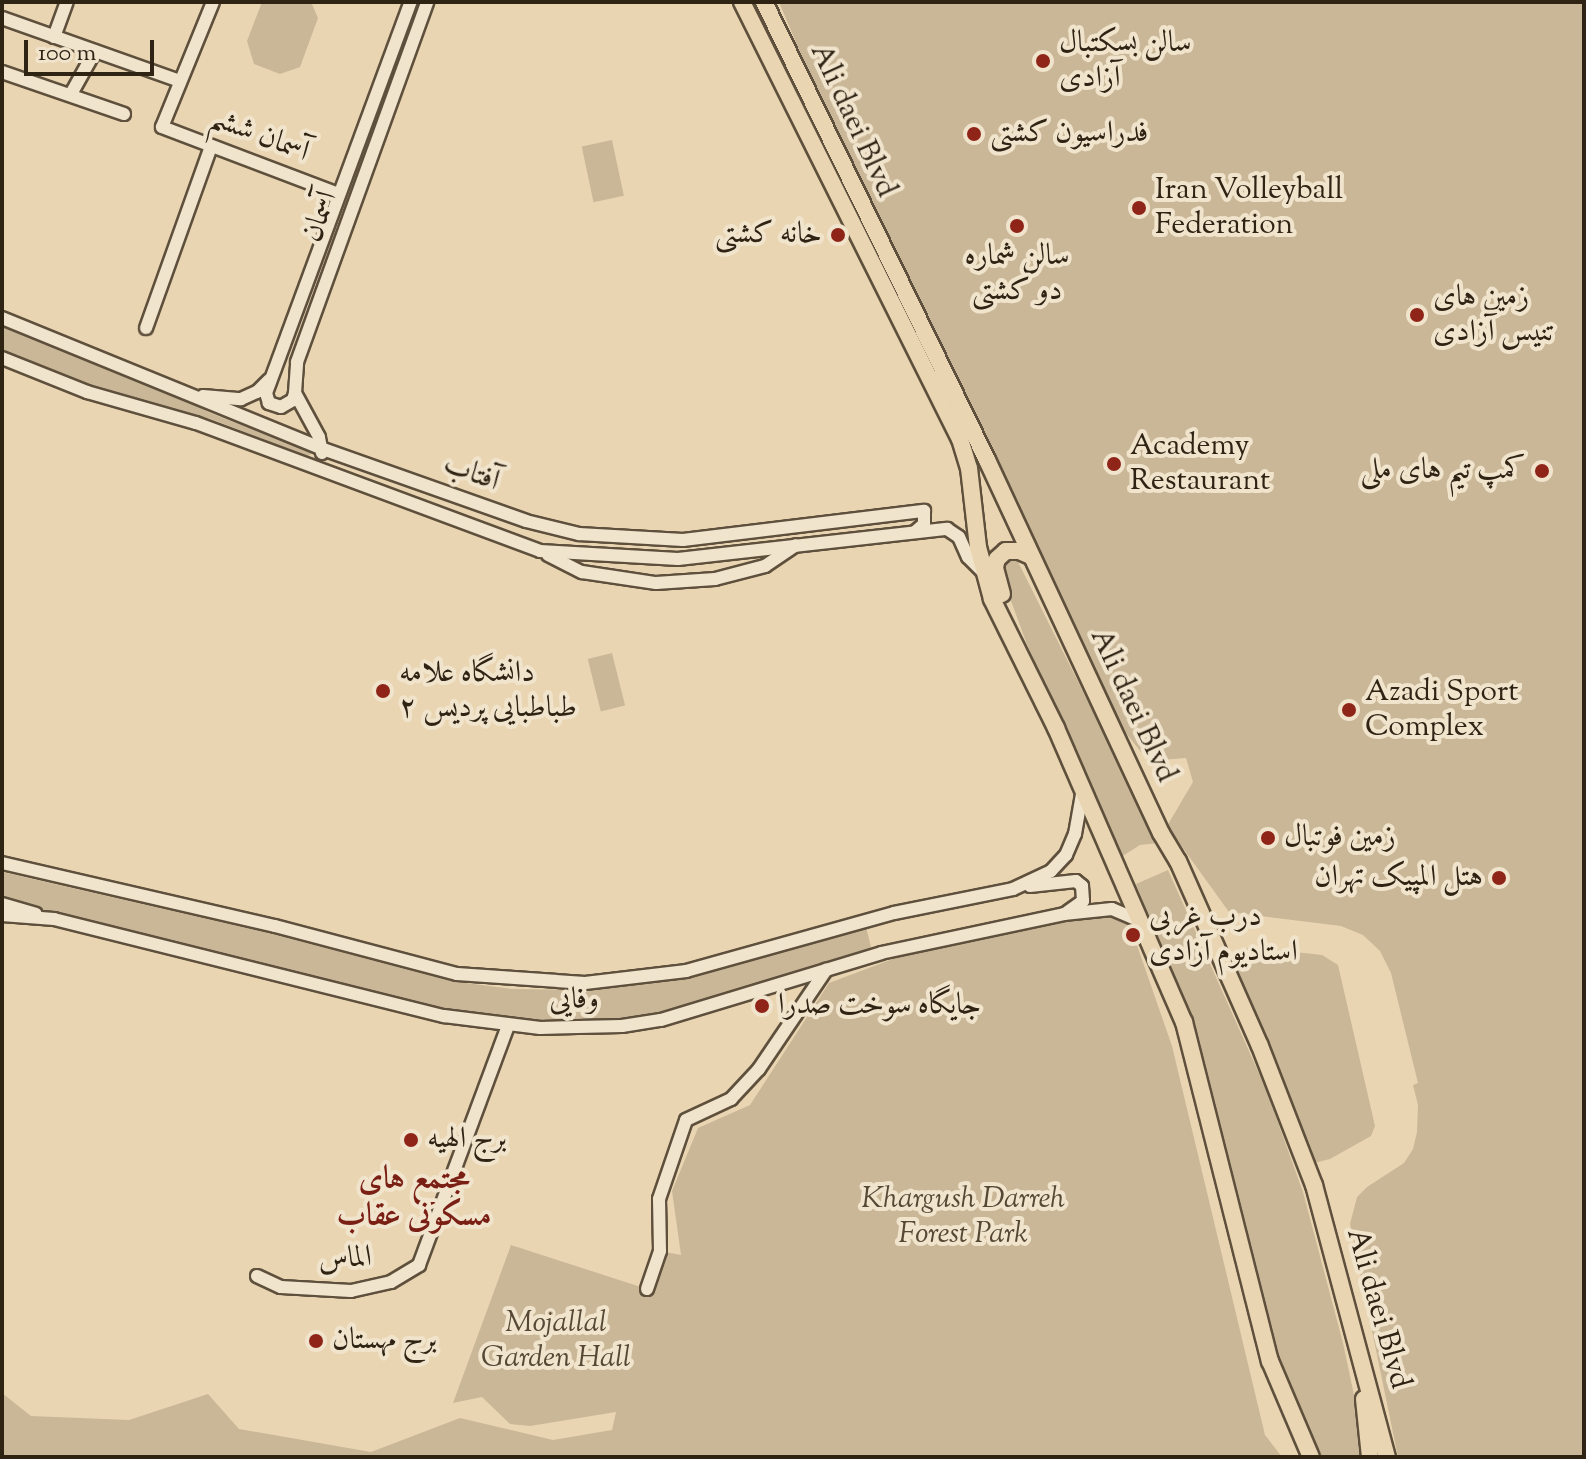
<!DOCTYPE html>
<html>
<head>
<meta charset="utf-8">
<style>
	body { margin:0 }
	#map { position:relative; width:1586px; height:1459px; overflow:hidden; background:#ead5b2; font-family:"Sorts Mill Goudy",Amiri,serif }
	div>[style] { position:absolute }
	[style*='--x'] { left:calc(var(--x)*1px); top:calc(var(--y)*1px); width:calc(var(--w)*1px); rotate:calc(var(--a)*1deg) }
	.green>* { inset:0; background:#cab797; transform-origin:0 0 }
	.roads { filter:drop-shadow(2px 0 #5e503c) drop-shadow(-2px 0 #5e503c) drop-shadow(0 2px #5e503c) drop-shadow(0 -2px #5e503c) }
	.minor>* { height:12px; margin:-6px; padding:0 6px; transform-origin:6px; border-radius:6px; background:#f1e4cd }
	.major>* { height:16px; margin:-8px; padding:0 8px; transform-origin:8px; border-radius:8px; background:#ead5b2 }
	.dots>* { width:22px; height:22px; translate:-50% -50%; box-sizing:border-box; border:4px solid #f1e4cd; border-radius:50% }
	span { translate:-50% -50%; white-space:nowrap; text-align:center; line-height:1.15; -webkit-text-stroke:8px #f1e4cd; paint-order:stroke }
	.poi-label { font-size:30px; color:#2f2314 }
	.left { translate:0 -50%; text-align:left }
	.right { translate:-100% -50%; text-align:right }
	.street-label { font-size:30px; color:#2f2314 }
	.park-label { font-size:30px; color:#564835; font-style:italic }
	.neighbourhood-label { font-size:32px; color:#7a1f14; font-weight:700 }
	.frame { position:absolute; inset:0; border:4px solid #2f2314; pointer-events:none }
	.scale { position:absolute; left:24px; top:40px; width:130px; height:36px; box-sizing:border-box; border:4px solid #2f2314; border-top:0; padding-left:10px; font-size:24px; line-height:28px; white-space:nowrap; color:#2f2314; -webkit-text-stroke:6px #f1e4cd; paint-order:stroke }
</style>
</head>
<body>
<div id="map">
	<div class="green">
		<i style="clip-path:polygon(262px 2px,311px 2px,318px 18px,300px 67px,280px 74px,254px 64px,247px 41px)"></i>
		<i style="clip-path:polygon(779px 2px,1584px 2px,1584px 1457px,1398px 1457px,1350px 1224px,1357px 1197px,1367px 1187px,1404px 1163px,1413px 1149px,1417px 1132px,1418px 1105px,1413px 1085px,1418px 1083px,1391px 973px,1380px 951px,1363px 935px,1341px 926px,1229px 912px,1167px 826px,1193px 782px,1186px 758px,1161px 760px,1141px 752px,1122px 728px,1087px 669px,843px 155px)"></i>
		<i style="left:612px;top:140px;width:57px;height:31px;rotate:78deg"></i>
		<i style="clip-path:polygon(2px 322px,130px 372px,210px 413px,313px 453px,308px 456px,211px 419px,104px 393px,2px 354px)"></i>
		<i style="clip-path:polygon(1009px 558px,1016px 558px,1159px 843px,1140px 845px,1121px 857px,1026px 642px,1003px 579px,1002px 563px)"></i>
		<i style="left:612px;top:653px;width:54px;height:25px;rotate:76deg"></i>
		<i style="clip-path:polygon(1168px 870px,1266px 1089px,1303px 1192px,1343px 1343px,1365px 1447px,1363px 1457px,1320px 1457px,1311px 1447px,1288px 1394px,1267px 1324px,1229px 1159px,1195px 1034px,1136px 884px)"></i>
		<i style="clip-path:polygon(2px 872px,264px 932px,451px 981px,512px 989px,589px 990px,671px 980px,866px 927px,872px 951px,651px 1015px,591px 1022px,493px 1018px,404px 1001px,310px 975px,2px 903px)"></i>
		<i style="clip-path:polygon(1096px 915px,1118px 916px,1130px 925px,1172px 1046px,1265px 1435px,1282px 1457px,2px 1457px,2px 1393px,31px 1416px,129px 1420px,208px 1394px,239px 1429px,371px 1452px,460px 1418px,553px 1440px,612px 1430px,616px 1412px,530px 1426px,510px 1424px,482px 1397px,453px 1403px,511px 1245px,647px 1289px,660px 1251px,681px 1255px,672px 1191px,698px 1128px,750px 1105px,829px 983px,914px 951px)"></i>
		<i style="clip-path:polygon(1250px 947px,1322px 955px,1338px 965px,1375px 1126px,1371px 1136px,1330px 1159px,1314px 1163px,1236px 967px,1237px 953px)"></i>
	</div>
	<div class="roads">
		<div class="minor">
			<i style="--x:213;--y:2;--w:135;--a:112.2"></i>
			<i style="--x:162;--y:127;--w:188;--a:20.8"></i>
			<i style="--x:2;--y:18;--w:189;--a:19.5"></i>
			<i style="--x:54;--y:37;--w:37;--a:-70"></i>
			<i style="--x:2;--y:72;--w:129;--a:19"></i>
			<i style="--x:71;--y:94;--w:49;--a:-60.8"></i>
			<i style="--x:2;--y:318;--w:347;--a:22.2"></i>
			<i style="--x:323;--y:449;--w:215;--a:19.5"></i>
			<i style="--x:526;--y:521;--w:55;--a:13.8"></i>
			<i style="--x:579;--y:534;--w:104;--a:3.3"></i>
			<i style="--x:683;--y:540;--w:243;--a:-6.9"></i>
			<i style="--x:924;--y:511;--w:13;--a:90"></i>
			<i style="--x:924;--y:524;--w:11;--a:139"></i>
			<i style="--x:146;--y:328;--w:193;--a:-70.3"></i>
			<i style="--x:2;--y:358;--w:92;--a:21.8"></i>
			<i style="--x:87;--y:392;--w:113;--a:15.9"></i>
			<i style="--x:196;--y:423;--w:367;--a:20.4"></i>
			<i style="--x:540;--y:551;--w:138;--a:3.3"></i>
			<i style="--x:678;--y:559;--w:271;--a:-6.4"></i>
			<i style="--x:947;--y:529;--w:14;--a:34"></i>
			<i style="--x:959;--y:537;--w:22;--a:66"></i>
			<i style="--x:968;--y:557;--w:23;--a:45"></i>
			<i style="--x:295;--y:393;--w:7;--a:106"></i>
			<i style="--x:293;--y:400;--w:14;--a:150"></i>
			<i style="--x:281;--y:407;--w:13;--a:-162"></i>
			<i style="--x:269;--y:403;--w:10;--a:-107"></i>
			<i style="--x:266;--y:393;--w:417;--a:-69.7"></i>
			<i style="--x:203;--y:396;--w:38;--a:5"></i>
			<i style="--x:241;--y:399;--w:17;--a:-24"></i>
			<i style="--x:257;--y:392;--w:17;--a:-45"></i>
			<i style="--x:322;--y:453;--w:16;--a:-101"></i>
			<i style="--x:319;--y:437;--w:50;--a:-118.6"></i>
			<i style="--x:295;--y:393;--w:31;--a:-86"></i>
			<i style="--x:297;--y:362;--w:383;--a:-70.1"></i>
			<i style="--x:548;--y:555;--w:38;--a:27"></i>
			<i style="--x:582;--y:572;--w:75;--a:8.5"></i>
			<i style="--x:656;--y:583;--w:59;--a:-3.9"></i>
			<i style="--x:715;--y:579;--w:52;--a:-14.6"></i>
			<i style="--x:765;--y:566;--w:37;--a:-34"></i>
			<i style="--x:2;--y:863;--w:280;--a:13"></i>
			<i style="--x:275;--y:926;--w:188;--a:14.8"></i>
			<i style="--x:457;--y:974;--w:128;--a:4"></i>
			<i style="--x:585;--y:983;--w:102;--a:-6.8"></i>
			<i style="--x:686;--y:971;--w:216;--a:-15.6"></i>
			<i style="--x:894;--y:913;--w:121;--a:-11.4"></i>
			<i style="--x:1013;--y:889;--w:42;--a:-25.3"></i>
			<i style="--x:1051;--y:871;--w:22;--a:-47"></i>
			<i style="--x:1066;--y:855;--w:23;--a:-67"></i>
			<i style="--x:1075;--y:834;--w:39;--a:-80"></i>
			<i style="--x:1030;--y:886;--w:46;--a:-6.2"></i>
			<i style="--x:1076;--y:881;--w:8;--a:40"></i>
			<i style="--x:1082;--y:886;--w:15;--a:86"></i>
			<i style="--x:1083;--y:901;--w:19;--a:145"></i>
			<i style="--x:2;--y:904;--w:35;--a:16"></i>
			<i style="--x:2;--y:915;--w:52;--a:4.4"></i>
			<i style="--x:54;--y:919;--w:402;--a:14"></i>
			<i style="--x:444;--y:1016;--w:97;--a:7.1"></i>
			<i style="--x:540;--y:1028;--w:82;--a:-1.4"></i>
			<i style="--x:622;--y:1026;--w:39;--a:-9"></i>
			<i style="--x:661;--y:1020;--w:230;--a:-16.9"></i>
			<i style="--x:881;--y:953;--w:187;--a:-12"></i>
			<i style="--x:1064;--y:914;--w:48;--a:-5.9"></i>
			<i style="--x:1112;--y:909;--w:30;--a:23"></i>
			<i style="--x:257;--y:1276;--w:26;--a:25"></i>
			<i style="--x:281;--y:1287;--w:70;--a:3.3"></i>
			<i style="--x:351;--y:1291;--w:41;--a:-12.7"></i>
			<i style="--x:391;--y:1282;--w:33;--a:-31"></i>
			<i style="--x:419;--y:1265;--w:255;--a:-69.6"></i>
			<i style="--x:647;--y:1289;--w:40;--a:-71.1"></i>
			<i style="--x:660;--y:1251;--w:52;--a:-91.1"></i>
			<i style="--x:659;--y:1199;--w:83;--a:-71.1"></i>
			<i style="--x:686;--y:1120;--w:50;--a:-25"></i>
			<i style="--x:731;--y:1099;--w:41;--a:-47"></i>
			<i style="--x:759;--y:1069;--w:120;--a:-55.9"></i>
		</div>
		<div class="major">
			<i style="--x:742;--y:2;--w:488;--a:63.5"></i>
			<i style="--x:960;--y:439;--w:30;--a:73"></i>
			<i style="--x:969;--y:468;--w:80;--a:83.5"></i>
			<i style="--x:978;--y:547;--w:54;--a:74.9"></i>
			<i style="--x:992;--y:599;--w:144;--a:63.6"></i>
			<i style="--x:1056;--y:728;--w:321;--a:66.5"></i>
			<i style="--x:1184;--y:1022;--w:350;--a:75.8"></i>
			<i style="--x:1270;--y:1361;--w:104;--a:66.9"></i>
			<i style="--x:764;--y:2;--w:509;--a:64.04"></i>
			<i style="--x:987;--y:460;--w:412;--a:65"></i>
			<i style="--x:1161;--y:833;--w:33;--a:59"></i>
			<i style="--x:1178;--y:861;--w:202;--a:66.1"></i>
			<i style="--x:1260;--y:1046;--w:149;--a:68.8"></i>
			<i style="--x:1314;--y:1185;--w:282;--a:75"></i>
			<i style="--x:1002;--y:594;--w:28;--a:-105"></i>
			<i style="--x:995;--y:567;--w:8;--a:-76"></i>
			<i style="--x:997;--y:559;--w:12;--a:-42"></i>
			<i style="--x:1006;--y:551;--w:13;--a:0"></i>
			<i style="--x:1019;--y:551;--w:13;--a:23"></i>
			<i style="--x:1364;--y:1399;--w:58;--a:84.1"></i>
		</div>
	</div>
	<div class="dots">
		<i style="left:1043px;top:61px;background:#8f2418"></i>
		<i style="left:974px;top:134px;background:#8f2418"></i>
		<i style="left:1139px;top:208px;background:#8f2418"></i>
		<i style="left:1017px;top:226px;background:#8f2418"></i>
		<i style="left:838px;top:235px;background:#8f2418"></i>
		<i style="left:1417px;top:315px;background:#8f2418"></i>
		<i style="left:1114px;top:464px;background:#8f2418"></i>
		<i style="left:1542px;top:471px;background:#8f2418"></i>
		<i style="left:383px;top:691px;background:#8f2418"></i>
		<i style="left:1349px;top:710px;background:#8f2418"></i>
		<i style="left:1268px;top:838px;background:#8f2418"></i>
		<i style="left:1499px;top:878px;background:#8f2418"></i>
		<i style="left:1133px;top:935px;background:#8f2418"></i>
		<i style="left:762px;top:1006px;background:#8f2418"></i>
		<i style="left:411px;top:1140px;background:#8f2418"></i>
		<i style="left:316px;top:1341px;background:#8f2418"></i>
	</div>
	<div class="poi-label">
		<span class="left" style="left:1059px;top:61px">سالن بسکتبال<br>آزادی</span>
		<span class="left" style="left:990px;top:134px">فدراسیون کشتی</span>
		<span class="left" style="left:1155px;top:208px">Iran Volleyball<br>Federation</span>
		<span class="right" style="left:822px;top:235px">خانه کشتی</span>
		<span style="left:1017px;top:274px">سالن شماره<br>دو کشتی</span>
		<span class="left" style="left:1433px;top:315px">زمین های<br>تنیس آزادی</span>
		<span class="left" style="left:1130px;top:464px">Academy<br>Restaurant</span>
		<span class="right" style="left:1526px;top:471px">کمپ تیم های ملی</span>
		<span class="left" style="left:399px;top:691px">دانشگاه علامه<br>طباطبایی پردیس ۲</span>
		<span class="left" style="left:1365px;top:710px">Azadi Sport<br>Complex</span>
		<span class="left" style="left:1284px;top:838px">زمین فوتبال</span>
		<span class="right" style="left:1483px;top:878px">هتل المپیک تهران</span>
		<span class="left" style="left:1149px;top:935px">درب غربی<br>استادیوم آزادی</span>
		<span class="left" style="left:778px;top:1006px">جایگاه سوخت صدرا</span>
		<span class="left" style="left:427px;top:1140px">برج الهیه</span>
		<span class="left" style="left:332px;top:1341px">برج مهستان</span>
	</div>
	<div class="street-label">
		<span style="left:852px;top:121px;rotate:65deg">Ali daei Blvd</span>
		<span style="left:259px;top:136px;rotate:21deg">آسمان ششم</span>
		<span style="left:321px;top:217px;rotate:-70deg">آسمان</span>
		<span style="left:471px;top:474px;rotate:20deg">آفتاب</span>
		<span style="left:1132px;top:706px;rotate:65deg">Ali daei Blvd</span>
		<span style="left:574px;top:1001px;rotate:-1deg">وفایی</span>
		<span style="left:345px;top:1260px;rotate:-4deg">الماس</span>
		<span style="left:1377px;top:1309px;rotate:74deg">Ali daei Blvd</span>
	</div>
	<div class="park-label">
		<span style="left:963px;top:1217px">Khargush Darreh<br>Forest Park</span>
		<span style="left:556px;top:1341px">Mojallal<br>Garden Hall</span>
	</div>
	<div class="neighbourhood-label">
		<span style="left:414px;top:1199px">مجتمع های<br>مسکونی عقاب</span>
	</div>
	<div class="frame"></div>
	<div class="scale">100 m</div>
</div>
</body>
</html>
